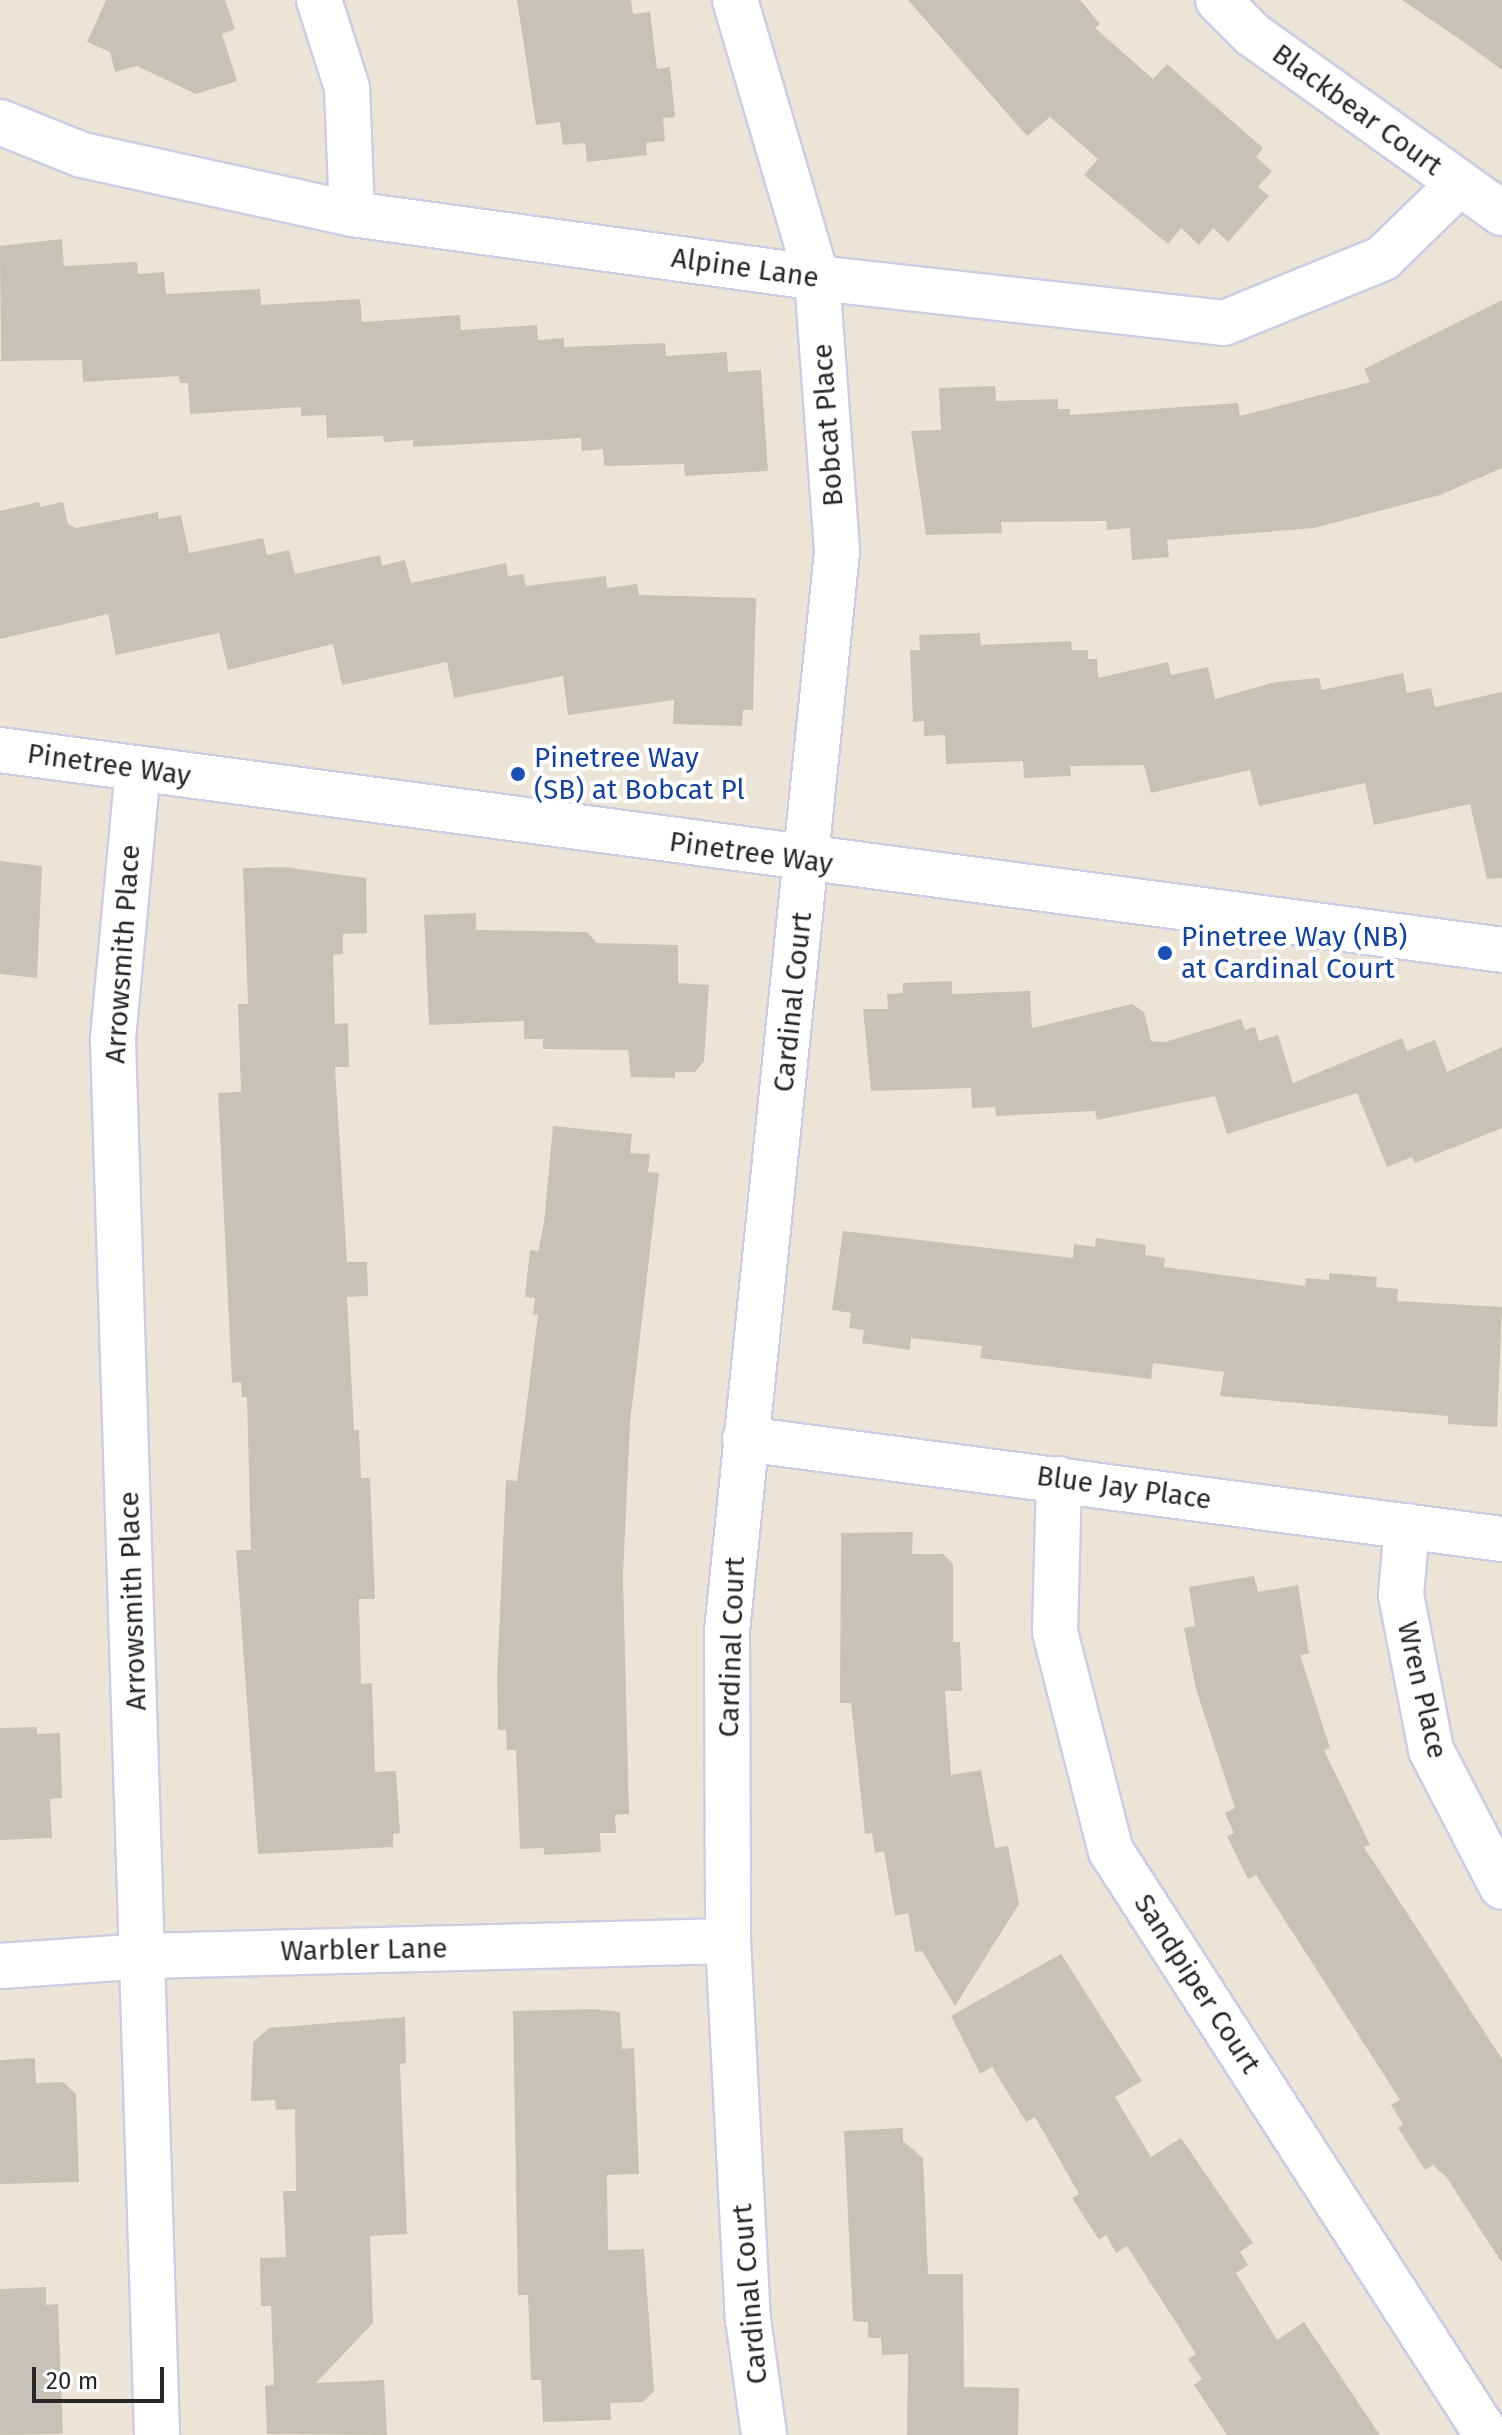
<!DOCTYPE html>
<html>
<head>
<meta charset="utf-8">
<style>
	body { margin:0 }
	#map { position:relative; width:1502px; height:2435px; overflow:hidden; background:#ece5d7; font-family:"Fira Sans",sans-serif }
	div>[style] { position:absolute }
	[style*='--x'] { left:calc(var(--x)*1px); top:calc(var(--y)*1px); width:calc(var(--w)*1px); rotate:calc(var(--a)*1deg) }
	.building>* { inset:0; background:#c6c2b7 }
	.roads { filter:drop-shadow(2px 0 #cccde2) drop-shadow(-2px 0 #cccde2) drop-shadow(0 2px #cccde2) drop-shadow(0 -2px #cccde2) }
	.street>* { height:44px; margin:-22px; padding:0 22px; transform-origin:22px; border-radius:22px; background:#fff }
	.secondary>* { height:44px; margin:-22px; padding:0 22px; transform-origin:22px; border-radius:22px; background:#fff }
	.dots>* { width:22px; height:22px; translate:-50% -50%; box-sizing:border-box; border:4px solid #fff; border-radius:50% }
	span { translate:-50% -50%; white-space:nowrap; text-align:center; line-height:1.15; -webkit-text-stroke:8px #fff; paint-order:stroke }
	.street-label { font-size:28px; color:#272727 }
	.transit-label { font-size:28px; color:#164399 }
	.left { translate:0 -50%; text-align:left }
	.scale { position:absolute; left:32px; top:2367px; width:132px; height:36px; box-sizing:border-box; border:4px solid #272727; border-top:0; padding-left:10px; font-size:24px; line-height:28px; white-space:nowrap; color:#272727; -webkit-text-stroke:6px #fff; paint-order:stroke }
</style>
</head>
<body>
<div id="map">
	<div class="building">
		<i style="clip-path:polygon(106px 0,225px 0,235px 29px,222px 34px,237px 81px,196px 94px,137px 66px,115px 72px,110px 52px,87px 42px)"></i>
		<i style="clip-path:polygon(517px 0,631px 0,633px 14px,650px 12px,657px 69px,670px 67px,675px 117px,663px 118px,665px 141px,646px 143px,647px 155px,587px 162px,585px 143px,563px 145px,560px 122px,536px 125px)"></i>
		<i style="clip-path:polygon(908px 0,1080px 0,1100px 24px,1095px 28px,1153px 79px,1167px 64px,1263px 148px,1256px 157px,1272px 171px,1258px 187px,1269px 196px,1228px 242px,1213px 228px,1199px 245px,1181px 228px,1168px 244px,1084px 175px,1098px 159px,1050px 117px,1027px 136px)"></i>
		<i style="clip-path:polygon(1402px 0,1502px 0,1502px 70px,1468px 45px)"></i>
		<i style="clip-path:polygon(62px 239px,64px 266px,137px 262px,138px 274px,164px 272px,166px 294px,260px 289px,261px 305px,360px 299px,362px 322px,460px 315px,461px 330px,537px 325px,538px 340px,564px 338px,564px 347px,665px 343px,666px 356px,727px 352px,728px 372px,761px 370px,768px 471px,685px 476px,684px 464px,604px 466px,603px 449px,582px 451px,581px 438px,413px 447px,413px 440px,384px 442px,383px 436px,327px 438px,326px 415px,301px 416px,301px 407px,190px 414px,188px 383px,180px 383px,179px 376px,83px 382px,82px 360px,1px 361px,0 246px)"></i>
		<i style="clip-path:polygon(1502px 300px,1502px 468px,1440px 495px,1314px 528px,1167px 540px,1169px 557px,1132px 560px,1130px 528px,1107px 530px,1106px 521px,1001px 522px,1002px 533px,926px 535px,911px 431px,941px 430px,939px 388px,995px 386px,996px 401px,1058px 399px,1058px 409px,1070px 409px,1070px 415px,1238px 403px,1240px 416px,1370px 382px,1364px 369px)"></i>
		<i style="clip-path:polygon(39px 502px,40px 507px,63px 502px,68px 524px,76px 528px,158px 512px,159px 519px,181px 515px,189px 553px,263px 538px,267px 555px,289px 550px,295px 574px,380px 555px,382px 566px,405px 560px,411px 583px,506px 563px,508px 576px,523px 574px,526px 586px,606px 576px,607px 588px,637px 584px,639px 595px,756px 598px,753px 710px,743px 710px,742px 726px,673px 724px,674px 700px,568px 715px,563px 676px,454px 698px,447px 662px,342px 685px,333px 644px,228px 670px,219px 633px,116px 655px,108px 614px,0 639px,0 511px)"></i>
		<i style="clip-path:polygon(980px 633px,981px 645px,1071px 641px,1072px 650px,1088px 650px,1088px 659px,1097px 659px,1098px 678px,1168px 662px,1171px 675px,1208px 667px,1215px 699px,1276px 682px,1319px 678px,1322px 690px,1403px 673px,1407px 693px,1431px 688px,1435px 707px,1502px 692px,1502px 878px,1487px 879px,1470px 804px,1374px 825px,1365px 783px,1259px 806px,1250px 770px,1151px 793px,1144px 765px,1070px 766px,1071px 776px,1024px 778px,1023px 761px,946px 764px,945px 735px,924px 736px,924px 721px,913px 722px,910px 650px,920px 650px,919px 635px)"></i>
		<i style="clip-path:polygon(0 861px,42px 866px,37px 978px,0 974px)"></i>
		<i style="clip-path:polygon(283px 867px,366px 878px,367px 933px,343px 934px,343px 954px,333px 955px,335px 1024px,348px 1023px,349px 1067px,335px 1067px,347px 1262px,367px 1262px,368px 1296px,347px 1297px,354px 1430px,359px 1430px,361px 1478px,370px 1478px,375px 1599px,359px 1599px,361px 1684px,372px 1683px,375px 1772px,396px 1771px,400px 1833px,393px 1834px,393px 1847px,258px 1854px,236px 1550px,251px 1550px,247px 1397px,242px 1397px,241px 1382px,232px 1383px,218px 1093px,241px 1092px,238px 1004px,248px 1004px,243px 868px)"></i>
		<i style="clip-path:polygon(476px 913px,476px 930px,587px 932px,597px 943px,678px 945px,678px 983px,709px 985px,704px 1061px,695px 1072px,675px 1072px,675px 1078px,631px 1077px,628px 1050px,543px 1049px,543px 1039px,524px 1039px,524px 1021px,429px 1025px,424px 915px)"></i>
		<i style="clip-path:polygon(952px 981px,952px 994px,1030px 991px,1032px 1028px,1132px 1004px,1144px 1012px,1151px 1041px,1165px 1042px,1241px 1019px,1245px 1030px,1255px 1027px,1259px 1041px,1278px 1035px,1293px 1083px,1402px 1038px,1407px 1051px,1435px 1040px,1447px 1072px,1502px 1047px,1502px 1128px,1415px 1163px,1412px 1157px,1387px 1167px,1357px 1093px,1227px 1134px,1215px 1096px,1097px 1120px,1095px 1111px,996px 1116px,995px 1107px,972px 1108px,971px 1088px,871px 1091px,863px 1009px,888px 1009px,887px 994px,903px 993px,903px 983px)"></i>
		<i style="clip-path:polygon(553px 1126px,632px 1134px,630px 1153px,650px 1154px,648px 1172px,659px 1173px,630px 1423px,623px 1576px,629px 1814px,615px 1815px,616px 1833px,600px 1833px,601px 1852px,544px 1855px,544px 1848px,520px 1849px,516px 1750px,507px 1750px,506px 1730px,498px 1730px,497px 1678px,506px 1480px,517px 1481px,538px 1315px,533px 1314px,535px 1298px,525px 1297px,530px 1250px,538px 1251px,544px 1223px)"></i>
		<i style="clip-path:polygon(843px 1231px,1073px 1258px,1074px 1244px,1095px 1247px,1096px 1238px,1146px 1245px,1145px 1255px,1165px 1258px,1164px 1267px,1305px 1286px,1306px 1278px,1329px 1280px,1329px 1273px,1377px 1277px,1376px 1287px,1398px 1289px,1397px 1301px,1502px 1307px,1497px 1427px,1448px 1424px,1448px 1416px,1220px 1396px,1224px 1372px,1153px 1363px,1151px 1379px,980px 1358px,982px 1346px,911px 1338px,910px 1350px,862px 1343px,864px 1330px,849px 1328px,851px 1313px,832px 1310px)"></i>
		<i style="clip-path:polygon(913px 1532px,912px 1554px,943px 1554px,953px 1564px,953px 1642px,960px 1642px,962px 1691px,945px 1691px,951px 1775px,981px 1770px,995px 1848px,1008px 1846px,1019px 1904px,955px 2006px,922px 1951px,915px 1952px,908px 1913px,895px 1916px,884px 1851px,875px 1853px,872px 1833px,865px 1834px,851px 1703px,840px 1703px,841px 1533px)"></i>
		<i style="clip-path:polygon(1254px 1576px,1258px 1592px,1298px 1585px,1309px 1654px,1300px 1655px,1330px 1748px,1324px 1750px,1370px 1845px,1364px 1847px,1502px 2059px,1502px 2263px,1447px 2178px,1433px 2165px,1425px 2170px,1398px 2128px,1403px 2124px,1391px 2105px,1400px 2100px,1256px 1875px,1248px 1879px,1227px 1836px,1234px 1833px,1225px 1813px,1235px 1808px,1196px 1689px,1184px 1628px,1195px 1626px,1189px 1587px)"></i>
		<i style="clip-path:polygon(37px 1727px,37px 1734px,60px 1733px,62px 1798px,50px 1799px,52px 1838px,0 1840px,0 1728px)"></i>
		<i style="clip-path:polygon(1061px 1954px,1142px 2081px,1115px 2097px,1151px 2157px,1181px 2138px,1253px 2243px,1240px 2252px,1248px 2265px,1236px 2273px,1277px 2340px,1304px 2322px,1380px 2435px,1227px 2435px,1194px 2385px,1202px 2379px,1188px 2359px,1196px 2354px,1127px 2246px,1116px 2253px,1106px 2235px,1099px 2240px,1072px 2198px,1079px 2194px,1035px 2117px,1026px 2122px,992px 2067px,980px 2074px,951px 2016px)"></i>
		<i style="clip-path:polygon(594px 2009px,620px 2012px,622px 2049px,634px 2048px,639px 2174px,607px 2175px,608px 2250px,644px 2249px,654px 2391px,643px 2402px,610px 2403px,611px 2420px,543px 2422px,541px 2380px,531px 2380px,528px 2295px,518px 2295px,513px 2011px)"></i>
		<i style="clip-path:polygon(405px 2017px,406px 2063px,400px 2064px,407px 2234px,370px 2236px,373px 2323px,316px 2383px,384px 2380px,387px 2435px,267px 2434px,265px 2386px,274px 2385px,271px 2306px,261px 2306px,260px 2258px,286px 2257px,283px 2191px,296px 2191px,295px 2109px,276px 2110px,275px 2100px,251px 2101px,253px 2042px,269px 2028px)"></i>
		<i style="clip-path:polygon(35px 2058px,36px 2083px,63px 2082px,76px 2094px,79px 2182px,0 2184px,0 2060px)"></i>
		<i style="clip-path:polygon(903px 2128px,903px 2141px,923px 2158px,928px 2274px,963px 2274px,964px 2387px,1019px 2388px,1018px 2435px,907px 2435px,908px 2354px,882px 2355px,881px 2338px,868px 2338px,868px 2322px,853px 2321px,844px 2131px)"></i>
		<i style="clip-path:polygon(46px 2287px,46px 2305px,58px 2304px,63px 2434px,0 2435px,0 2289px)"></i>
	</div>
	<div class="roads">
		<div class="street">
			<i style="--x:319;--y:0;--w:92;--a:72.3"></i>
			<i style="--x:347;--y:88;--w:126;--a:87.7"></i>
			<i style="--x:735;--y:0;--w:290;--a:73.6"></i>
			<i style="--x:817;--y:278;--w:275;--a:85.8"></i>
			<i style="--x:837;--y:552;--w:1085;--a:95.82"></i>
			<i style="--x:727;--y:1631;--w:310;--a:89.8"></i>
			<i style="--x:728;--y:1941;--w:379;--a:87"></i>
			<i style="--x:748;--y:2319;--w:117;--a:82.1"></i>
			<i style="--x:1218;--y:0;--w:49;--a:45"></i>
			<i style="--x:1253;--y:35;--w:306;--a:35.6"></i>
			<i style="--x:0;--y:122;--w:88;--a:21.9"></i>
			<i style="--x:82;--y:155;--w:276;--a:12.3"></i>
			<i style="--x:352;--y:214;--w:469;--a:7.8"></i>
			<i style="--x:817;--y:278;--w:409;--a:6.3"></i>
			<i style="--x:1224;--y:323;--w:172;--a:-22.2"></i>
			<i style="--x:1383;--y:258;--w:107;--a:-44.2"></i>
			<i style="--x:138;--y:769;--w:273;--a:95.3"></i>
			<i style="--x:113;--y:1041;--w:1395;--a:88.19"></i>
			<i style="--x:745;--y:1439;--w:764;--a:7.53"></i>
			<i style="--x:1059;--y:1479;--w:153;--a:91.5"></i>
			<i style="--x:1055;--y:1632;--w:226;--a:75.7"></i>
			<i style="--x:1111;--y:1851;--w:695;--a:57.23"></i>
			<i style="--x:1407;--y:1526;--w:69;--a:95"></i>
			<i style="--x:1401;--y:1595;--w:158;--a:79"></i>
			<i style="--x:1431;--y:1750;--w:154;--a:62.6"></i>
			<i style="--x:0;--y:1966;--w:146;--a:-3.9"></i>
			<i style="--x:146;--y:1956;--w:582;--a:-1.48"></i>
		</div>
		<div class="secondary">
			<i style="--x:0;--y:750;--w:1515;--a:7.58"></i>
		</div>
	</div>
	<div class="dots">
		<i style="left:518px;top:774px;background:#1a4fb4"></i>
		<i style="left:1165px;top:953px;background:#1a4fb4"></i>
	</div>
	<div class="street-label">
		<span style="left:1357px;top:110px;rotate:36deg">Blackbear Court</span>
		<span style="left:745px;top:268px;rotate:8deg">Alpine Lane</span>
		<span style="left:828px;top:425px;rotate:-94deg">Bobcat Place</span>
		<span style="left:109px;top:765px;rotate:8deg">Pinetree Way</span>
		<span style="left:751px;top:853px;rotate:8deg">Pinetree Way</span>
		<span style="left:123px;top:954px;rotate:-86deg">Arrowsmith Place</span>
		<span style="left:793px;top:1002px;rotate:-84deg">Cardinal Court</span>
		<span style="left:1124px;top:1488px;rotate:8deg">Blue Jay Place</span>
		<span style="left:133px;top:1601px;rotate:-92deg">Arrowsmith Place</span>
		<span style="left:732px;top:1647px;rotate:-88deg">Cardinal Court</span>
		<span style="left:1422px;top:1690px;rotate:77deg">Wren Place</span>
		<span style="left:364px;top:1950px;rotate:-1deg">Warbler Lane</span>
		<span style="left:1197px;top:1984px;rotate:57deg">Sandpiper Court</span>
		<span style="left:750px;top:2294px;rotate:-95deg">Cardinal Court</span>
	</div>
	<div class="transit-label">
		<span class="left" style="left:534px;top:774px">Pinetree Way<br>(SB) at Bobcat Pl</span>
		<span class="left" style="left:1181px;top:953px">Pinetree Way (NB)<br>at Cardinal Court</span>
	</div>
	<div class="scale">20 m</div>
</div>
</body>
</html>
